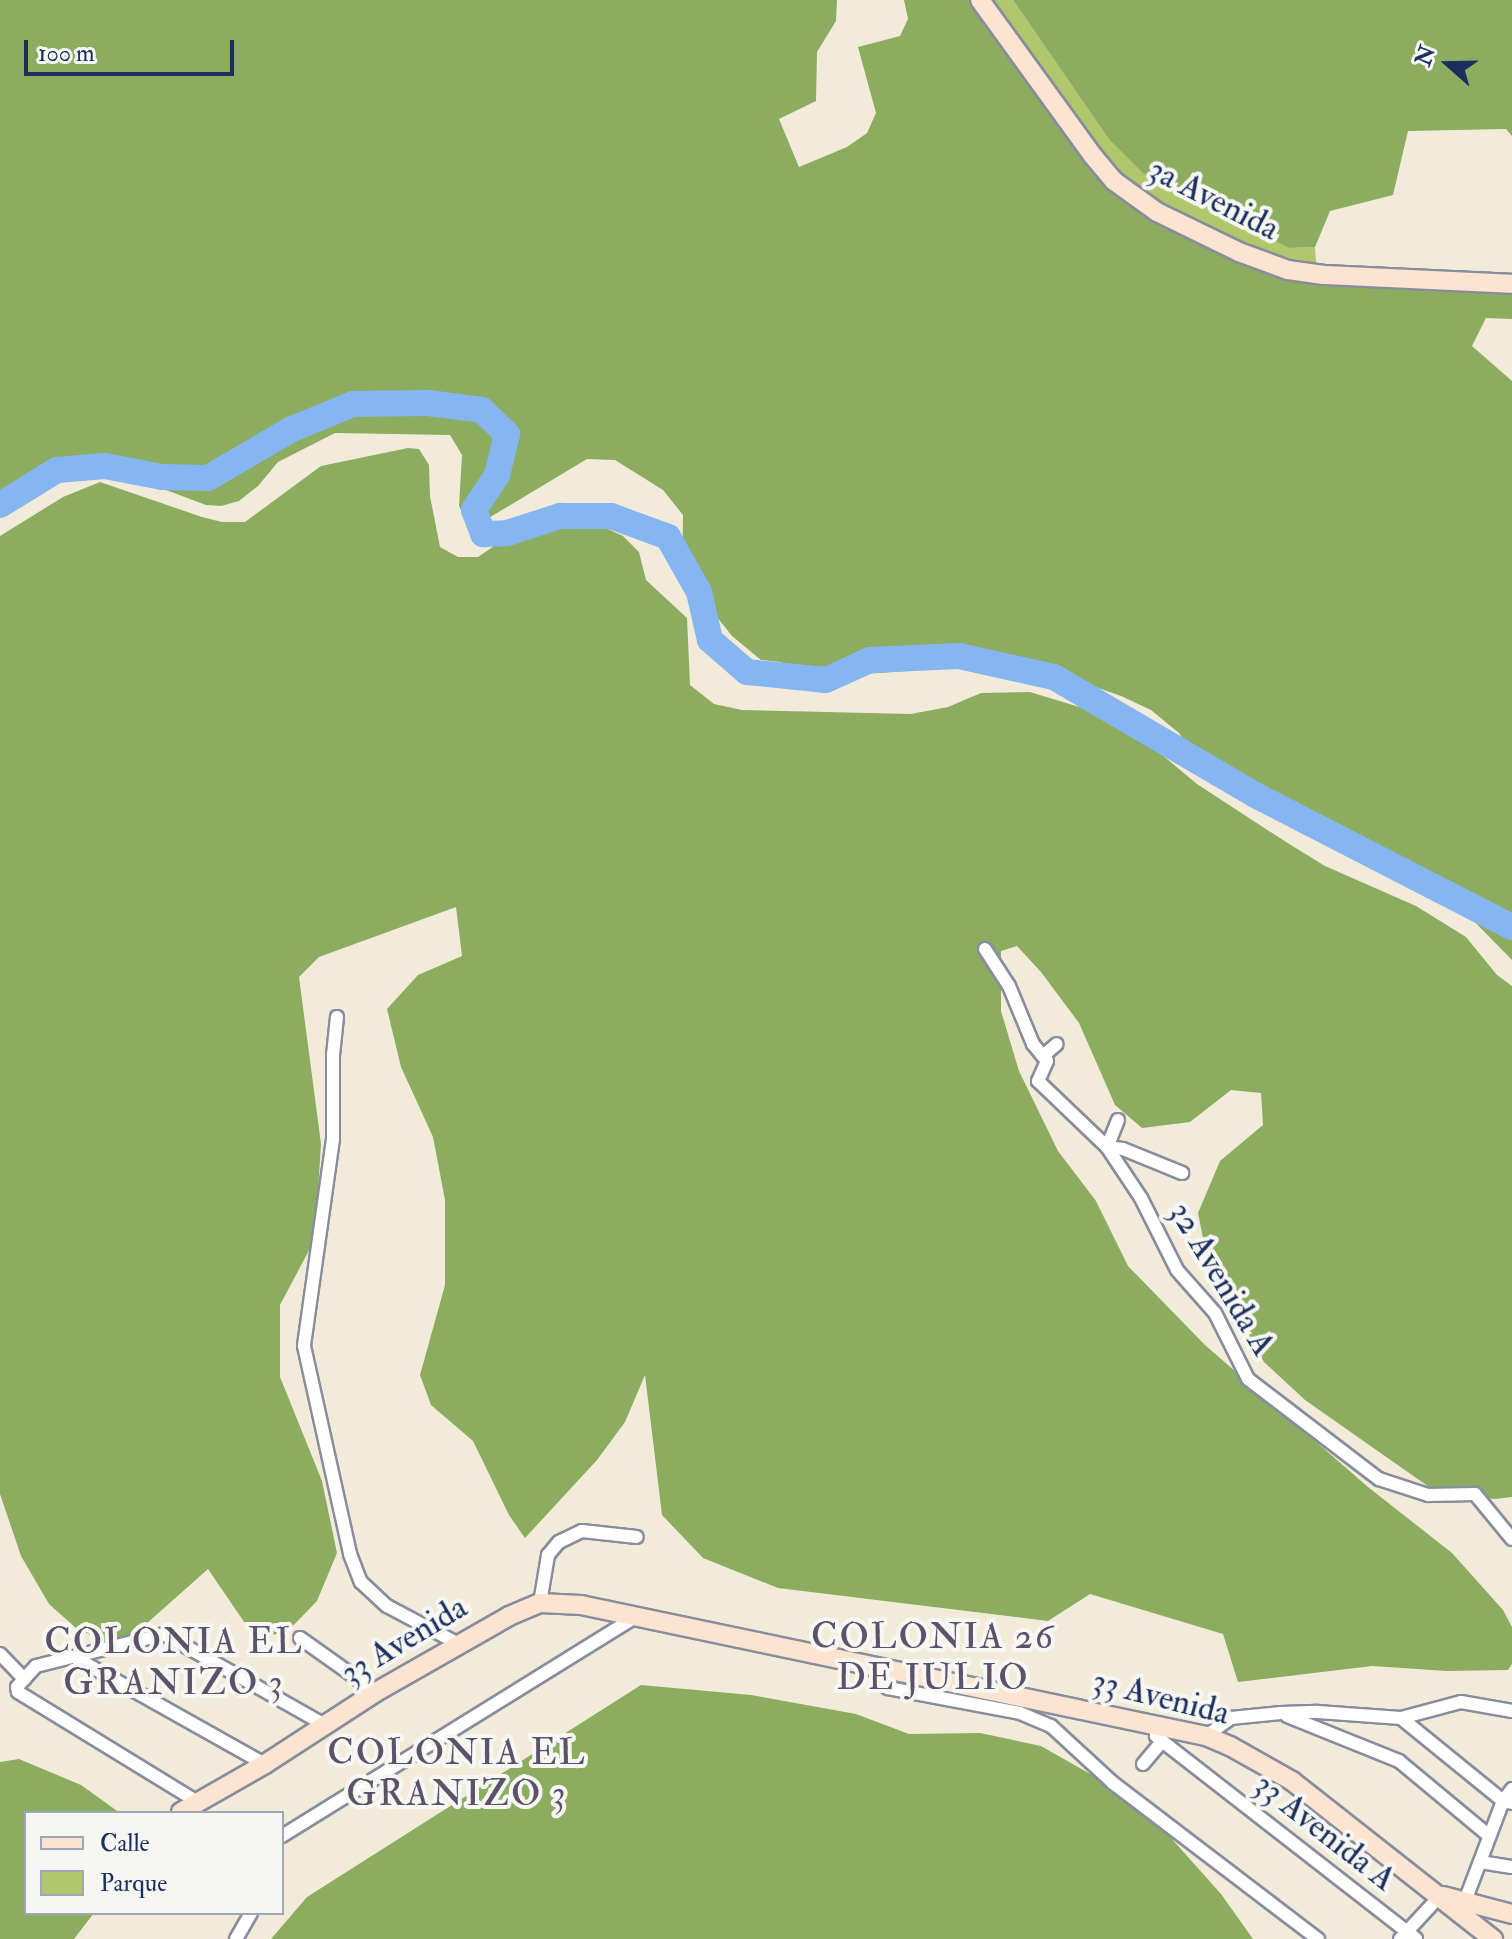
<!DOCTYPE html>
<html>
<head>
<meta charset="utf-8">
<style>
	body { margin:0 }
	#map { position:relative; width:1512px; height:1939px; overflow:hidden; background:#f3ebda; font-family:"IM FELL Double Pica",serif }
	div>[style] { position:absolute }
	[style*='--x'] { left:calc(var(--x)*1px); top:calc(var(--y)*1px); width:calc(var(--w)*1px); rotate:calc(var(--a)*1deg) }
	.green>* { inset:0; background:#b0c76c }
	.forest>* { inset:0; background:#8cac60 }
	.river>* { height:26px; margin:-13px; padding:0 13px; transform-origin:13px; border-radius:13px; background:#86b6f2 }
	.roads { filter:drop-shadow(2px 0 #878d9c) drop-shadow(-2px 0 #878d9c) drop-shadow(0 2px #878d9c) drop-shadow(0 -2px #878d9c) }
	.street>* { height:12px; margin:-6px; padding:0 6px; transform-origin:6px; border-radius:6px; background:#fff }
	.secondary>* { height:18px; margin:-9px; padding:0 9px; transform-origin:9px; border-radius:9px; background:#fde4d1 }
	span { translate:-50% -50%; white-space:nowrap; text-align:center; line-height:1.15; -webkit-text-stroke:8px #f6f6f2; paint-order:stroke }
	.street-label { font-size:34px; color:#1b2f5e }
	.neighbourhood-label { font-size:36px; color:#5c526a; letter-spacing:2px }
	.legend { position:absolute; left:24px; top:1811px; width:260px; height:104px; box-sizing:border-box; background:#f6f6f2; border:2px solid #9ea6b7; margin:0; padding:10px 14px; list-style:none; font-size:24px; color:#1b2f5e }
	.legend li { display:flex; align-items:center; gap:16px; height:40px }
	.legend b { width:40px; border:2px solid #9ea6b7 }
	.north { position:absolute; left:1408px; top:24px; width:80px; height:80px; -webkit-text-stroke:6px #f6f6f2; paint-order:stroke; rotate:290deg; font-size:22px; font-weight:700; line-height:32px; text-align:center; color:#1b2f5e }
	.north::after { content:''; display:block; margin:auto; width:28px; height:36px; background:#1b2f5e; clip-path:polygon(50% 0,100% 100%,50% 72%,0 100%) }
	.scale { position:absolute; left:24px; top:40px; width:210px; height:36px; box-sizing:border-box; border:4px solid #1b2f5e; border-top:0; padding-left:10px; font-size:24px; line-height:28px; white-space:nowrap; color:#1b2f5e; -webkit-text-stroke:6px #f6f6f2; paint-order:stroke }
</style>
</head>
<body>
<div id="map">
	<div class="green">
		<i style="clip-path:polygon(980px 0,1013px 0,1108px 138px,1289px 248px,1315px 247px,1317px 277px,1276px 274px,1237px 262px,1194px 239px,1098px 174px)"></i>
	</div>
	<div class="forest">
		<i style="clip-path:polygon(0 0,837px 0,836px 21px,817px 52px,816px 101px,779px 119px,799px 167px,847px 147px,867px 133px,876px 113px,858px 47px,900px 36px,908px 19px,904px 0,980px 0,1080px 147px,1194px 239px,1237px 262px,1276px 274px,1512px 290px,1512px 319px,1486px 318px,1472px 346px,1512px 381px,1512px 960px,1465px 912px,1377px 851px,1335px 826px,1237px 781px,1191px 751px,1179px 733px,1151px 710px,1121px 696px,1020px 660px,973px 656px,923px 670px,818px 677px,780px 662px,761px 660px,732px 636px,682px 573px,683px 515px,663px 490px,615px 460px,587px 459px,482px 522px,467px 522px,459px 506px,462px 455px,450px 435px,335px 433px,278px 462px,258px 486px,239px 501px,221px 506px,206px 505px,110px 469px,89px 469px,62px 476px,36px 488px,0 515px)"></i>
		<i style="clip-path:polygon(1013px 0,1512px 0,1512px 136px,1506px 129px,1408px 131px,1393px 195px,1330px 211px,1315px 247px,1289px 248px,1144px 174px,1108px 138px)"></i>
		<i style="clip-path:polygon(408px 448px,419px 449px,429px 465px,430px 496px,440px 547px,458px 557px,478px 557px,540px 515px,562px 508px,623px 536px,639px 552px,646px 580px,687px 618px,690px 685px,714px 704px,742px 710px,911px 714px,948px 707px,981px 693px,1030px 692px,1099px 713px,1137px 734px,1197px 784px,1286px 842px,1325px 866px,1416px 906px,1466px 937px,1497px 975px,1512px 986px,1512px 1497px,1495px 1499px,1439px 1494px,1305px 1400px,1264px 1362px,1250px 1338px,1238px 1308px,1206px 1253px,1198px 1213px,1220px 1161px,1263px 1125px,1261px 1093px,1231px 1090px,1190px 1122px,1142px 1128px,1115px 1105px,1079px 1023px,1041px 972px,1017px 946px,1001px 951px,1001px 1011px,1019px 1071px,1058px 1151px,1096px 1201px,1128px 1266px,1205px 1345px,1368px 1487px,1452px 1553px,1503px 1610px,1512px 1627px,1512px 1664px,1508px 1670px,1447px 1671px,1372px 1666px,1238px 1682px,1223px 1634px,1090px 1594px,1048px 1621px,778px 1588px,703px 1558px,662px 1515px,645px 1375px,625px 1422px,597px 1460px,525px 1538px,509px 1515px,473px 1441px,431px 1405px,420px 1375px,445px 1285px,445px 1200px,433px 1137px,401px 1067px,387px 1009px,418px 975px,462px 956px,456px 907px,319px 957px,299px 977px,321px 1144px,315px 1239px,280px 1305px,280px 1377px,322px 1481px,337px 1553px,317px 1601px,285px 1634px,253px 1635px,208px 1569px,119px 1648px,76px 1628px,49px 1604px,21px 1556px,0 1494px,0 536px,63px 497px,100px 482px,202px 517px,222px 522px,245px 522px,321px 466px)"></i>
		<i style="clip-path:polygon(641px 1685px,751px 1695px,856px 1714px,909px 1734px,980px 1733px,1041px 1746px,1138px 1801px,1221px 1894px,1253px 1939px,271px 1939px,307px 1897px)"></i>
		<i style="clip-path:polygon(19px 1759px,81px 1785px,120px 1813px,26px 1813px,26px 1913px,94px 1913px,74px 1939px,0 1939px,0 1762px)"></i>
	</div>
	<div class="river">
		<i style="--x:0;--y:505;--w:67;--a:-31.6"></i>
		<i style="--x:57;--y:470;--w:48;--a:-4.8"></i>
		<i style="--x:105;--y:466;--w:58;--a:10.9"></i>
		<i style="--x:162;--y:477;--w:46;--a:1.2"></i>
		<i style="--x:208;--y:478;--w:95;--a:-30.3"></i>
		<i style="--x:290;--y:430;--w:68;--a:-22.4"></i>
		<i style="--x:353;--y:404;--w:75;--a:-0.8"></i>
		<i style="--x:428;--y:403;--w:54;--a:7.4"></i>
		<i style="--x:482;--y:410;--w:35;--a:44"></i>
		<i style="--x:507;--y:434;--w:42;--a:103.7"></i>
		<i style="--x:497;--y:475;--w:42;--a:123.3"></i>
		<i style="--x:474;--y:510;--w:26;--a:69"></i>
		<i style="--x:483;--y:534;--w:24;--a:-2"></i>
		<i style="--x:507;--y:533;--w:56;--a:-17.8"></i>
		<i style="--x:560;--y:516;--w:51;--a:0"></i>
		<i style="--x:611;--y:516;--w:61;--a:20.2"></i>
		<i style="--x:668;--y:537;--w:63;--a:60.6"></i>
		<i style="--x:699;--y:592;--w:49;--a:77.1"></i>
		<i style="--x:710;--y:640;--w:49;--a:40.9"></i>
		<i style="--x:747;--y:672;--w:79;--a:5.8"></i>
		<i style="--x:826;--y:680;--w:48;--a:-24.4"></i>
		<i style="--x:870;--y:660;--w:89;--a:-2.6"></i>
		<i style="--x:959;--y:656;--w:97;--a:12.5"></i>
		<i style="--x:1054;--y:677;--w:233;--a:30.4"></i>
		<i style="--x:1255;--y:795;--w:289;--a:27.2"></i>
	</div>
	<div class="roads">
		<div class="street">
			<i style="--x:985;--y:949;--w:44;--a:57"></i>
			<i style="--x:1009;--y:986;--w:63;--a:67.5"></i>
			<i style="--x:1033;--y:1044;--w:22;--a:51"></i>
			<i style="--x:1047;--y:1061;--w:22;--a:114"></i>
			<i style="--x:1038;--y:1081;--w:95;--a:43.7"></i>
			<i style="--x:1107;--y:1147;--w:61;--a:56.3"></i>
			<i style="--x:1141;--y:1198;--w:80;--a:63.4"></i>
			<i style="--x:1177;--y:1270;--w:57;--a:48.5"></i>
			<i style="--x:1215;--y:1313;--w:74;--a:63.4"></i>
			<i style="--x:1248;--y:1379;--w:165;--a:37.4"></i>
			<i style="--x:1379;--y:1479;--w:52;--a:18.1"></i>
			<i style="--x:1428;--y:1495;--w:47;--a:-1.2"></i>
			<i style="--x:1475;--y:1494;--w:58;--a:50.6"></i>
			<i style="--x:337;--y:1017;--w:37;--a:96"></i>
			<i style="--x:333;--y:1054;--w:85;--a:90"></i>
			<i style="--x:333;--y:1139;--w:209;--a:98"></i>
			<i style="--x:304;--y:1346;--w:213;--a:77.5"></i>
			<i style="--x:350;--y:1554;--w:30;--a:69"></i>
			<i style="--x:361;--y:1582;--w:35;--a:43"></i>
			<i style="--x:387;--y:1606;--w:79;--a:27.9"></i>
			<i style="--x:1043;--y:1056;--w:18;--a:-41"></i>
			<i style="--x:1118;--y:1120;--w:29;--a:112"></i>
			<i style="--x:1107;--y:1147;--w:16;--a:7"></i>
			<i style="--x:1123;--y:1149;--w:64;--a:22.1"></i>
			<i style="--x:540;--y:1603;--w:49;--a:-80.5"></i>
			<i style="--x:548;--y:1555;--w:17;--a:-50"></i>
			<i style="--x:559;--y:1542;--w:25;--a:-26"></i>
			<i style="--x:582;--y:1531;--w:55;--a:6.2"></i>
			<i style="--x:300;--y:1638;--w:93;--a:35.4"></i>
			<i style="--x:0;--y:1654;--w:35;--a:46"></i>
			<i style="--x:74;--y:1657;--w:219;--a:29.3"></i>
			<i style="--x:874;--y:1664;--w:16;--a:76"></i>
			<i style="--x:878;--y:1680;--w:13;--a:39"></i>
			<i style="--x:888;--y:1688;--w:134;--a:10.7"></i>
			<i style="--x:1020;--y:1713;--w:34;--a:23"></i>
			<i style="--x:1051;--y:1726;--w:84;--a:42.6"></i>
			<i style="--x:1113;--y:1783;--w:258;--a:37.3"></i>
			<i style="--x:1287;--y:1716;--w:121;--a:21.9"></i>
			<i style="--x:1399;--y:1761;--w:116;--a:39.7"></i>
			<i style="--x:1401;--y:1718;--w:132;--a:39.1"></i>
			<i style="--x:1503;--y:1801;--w:9;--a:13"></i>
			<i style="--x:1206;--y:1736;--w:31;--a:-36"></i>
			<i style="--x:1231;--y:1718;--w:50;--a:-5.7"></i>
			<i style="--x:1281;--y:1713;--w:37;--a:-2"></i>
			<i style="--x:1318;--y:1712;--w:83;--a:4.1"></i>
			<i style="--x:1401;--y:1718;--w:62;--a:-14.9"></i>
			<i style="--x:1461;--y:1702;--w:52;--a:10"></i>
			<i style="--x:1162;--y:1741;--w:322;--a:37.9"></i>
			<i style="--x:1143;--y:1764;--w:30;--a:-50"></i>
			<i style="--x:1162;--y:1741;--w:8;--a:-140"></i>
			<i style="--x:196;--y:1801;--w:209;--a:-148.5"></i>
			<i style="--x:18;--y:1692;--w:5;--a:-101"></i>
			<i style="--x:17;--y:1687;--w:28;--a:-48"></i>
			<i style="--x:36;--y:1666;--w:132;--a:-14"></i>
			<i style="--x:164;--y:1634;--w:185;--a:29.5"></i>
			<i style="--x:282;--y:1836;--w:415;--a:-31.8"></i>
			<i style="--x:1480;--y:1862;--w:32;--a:9"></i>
			<i style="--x:1465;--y:1901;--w:107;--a:-69.2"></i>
			<i style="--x:1503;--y:1801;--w:15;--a:-53"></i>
			<i style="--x:236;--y:1939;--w:30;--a:-60"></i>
			<i style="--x:1400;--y:1939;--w:59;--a:-47.1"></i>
		</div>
		<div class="secondary">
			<i style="--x:980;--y:0;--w:193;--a:54.1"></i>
			<i style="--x:1093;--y:156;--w:33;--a:50"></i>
			<i style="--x:1114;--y:181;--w:53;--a:35.8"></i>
			<i style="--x:1157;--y:212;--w:91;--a:26"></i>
			<i style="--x:1239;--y:252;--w:52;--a:20.2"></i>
			<i style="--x:1288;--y:270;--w:36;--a:8"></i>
			<i style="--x:1324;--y:275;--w:188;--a:2.7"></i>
			<i style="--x:181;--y:1812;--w:97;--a:-29.7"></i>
			<i style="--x:265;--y:1764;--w:132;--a:-33"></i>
			<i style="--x:376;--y:1692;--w:153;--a:-29.7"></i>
			<i style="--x:509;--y:1616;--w:34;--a:-23"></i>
			<i style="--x:540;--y:1603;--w:41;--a:2.8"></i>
			<i style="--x:581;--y:1605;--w:639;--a:11.84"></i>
			<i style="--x:1206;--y:1736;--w:26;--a:23"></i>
			<i style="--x:1230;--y:1746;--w:71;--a:29.4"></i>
			<i style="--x:1292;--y:1781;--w:256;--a:38.2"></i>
			<i style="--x:1443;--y:1896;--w:71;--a:14.6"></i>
		</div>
	</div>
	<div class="street-label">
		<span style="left:1214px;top:199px;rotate:27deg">3a Avenida</span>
		<span style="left:1222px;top:1279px;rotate:59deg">32 Avenida A</span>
		<span style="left:404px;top:1640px;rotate:-31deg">33 Avenida</span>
		<span style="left:1161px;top:1697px;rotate:14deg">33 Avenida</span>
		<span style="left:1325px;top:1832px;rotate:38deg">33 Avenida A</span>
	</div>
	<div class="neighbourhood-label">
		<span style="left:933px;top:1657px">COLONIA 26<br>DE JULIO</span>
		<span style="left:174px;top:1662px">COLONIA EL<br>GRANIZO 3</span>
		<span style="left:457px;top:1773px">COLONIA EL<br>GRANIZO 3</span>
	</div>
	<ul class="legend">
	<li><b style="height:10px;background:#fde4d1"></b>Calle</li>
	<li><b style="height:22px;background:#b0c76c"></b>Parque</li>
	</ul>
	<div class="north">N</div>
	<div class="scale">100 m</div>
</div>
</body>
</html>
